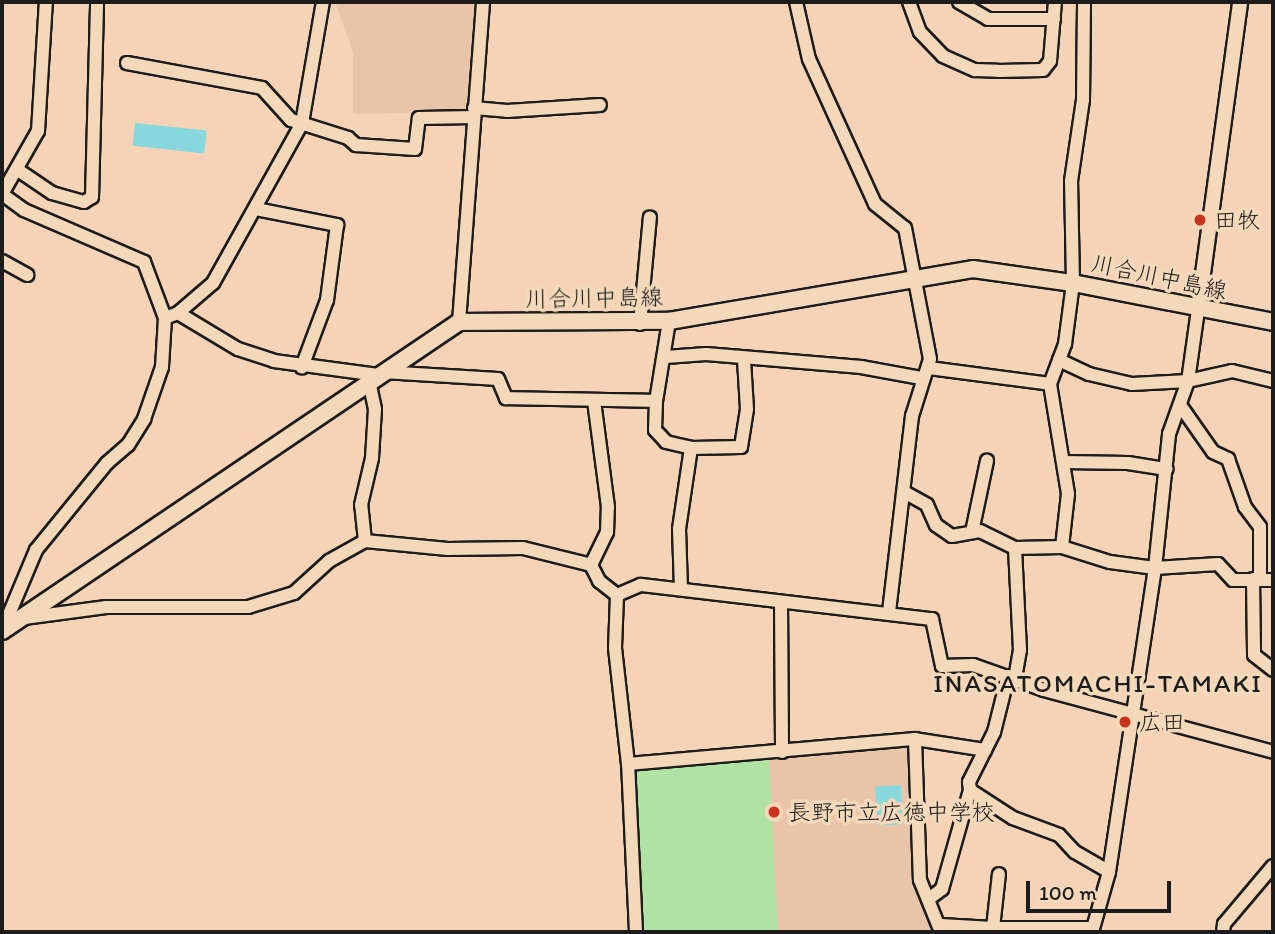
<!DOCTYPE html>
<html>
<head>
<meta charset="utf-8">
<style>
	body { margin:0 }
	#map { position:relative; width:1275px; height:934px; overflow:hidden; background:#f6d3b6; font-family:Itim,"Klee One",sans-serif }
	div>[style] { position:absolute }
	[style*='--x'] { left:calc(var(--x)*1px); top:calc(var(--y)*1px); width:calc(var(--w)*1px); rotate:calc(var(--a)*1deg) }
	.built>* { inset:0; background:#e9c4a9 }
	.green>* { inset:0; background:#afe2a3; transform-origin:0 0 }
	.water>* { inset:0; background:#87d8dd; transform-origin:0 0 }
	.roads { filter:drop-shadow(2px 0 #1c1c1c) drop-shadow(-2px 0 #1c1c1c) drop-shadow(0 2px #1c1c1c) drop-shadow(0 -2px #1c1c1c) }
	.minor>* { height:12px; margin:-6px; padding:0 6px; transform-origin:6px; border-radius:6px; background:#f4d8ba }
	.tertiary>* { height:14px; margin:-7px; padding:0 7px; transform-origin:7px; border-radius:7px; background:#f4d8ba }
	.secondary>* { height:16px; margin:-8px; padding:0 8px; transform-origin:8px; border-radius:8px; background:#f4d8ba }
	.dots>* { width:19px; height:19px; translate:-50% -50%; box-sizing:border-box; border:4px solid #f4d8ba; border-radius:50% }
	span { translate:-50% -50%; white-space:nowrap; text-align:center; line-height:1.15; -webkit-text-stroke:7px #f4d8ba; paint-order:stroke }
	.poi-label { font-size:23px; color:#1c1c1c }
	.left { translate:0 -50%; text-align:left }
	.street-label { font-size:23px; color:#1c1c1c }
	.quarter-label { font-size:26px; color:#1c1c1c; letter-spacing:2px }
	.frame { position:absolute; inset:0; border:4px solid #1c1c1c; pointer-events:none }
	.scale { position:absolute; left:1026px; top:881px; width:145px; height:32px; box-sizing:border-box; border:4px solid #1c1c1c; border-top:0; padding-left:9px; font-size:21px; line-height:24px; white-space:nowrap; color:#1c1c1c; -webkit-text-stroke:5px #f4d8ba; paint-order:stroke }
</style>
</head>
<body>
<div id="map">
	<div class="built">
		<i style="clip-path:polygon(335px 2px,479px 2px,470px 112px,353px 114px,353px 52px)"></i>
		<i style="clip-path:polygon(910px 743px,915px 856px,937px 932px,641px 932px,633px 769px)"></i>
	</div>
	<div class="green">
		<i style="left:769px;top:760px;width:172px;height:134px;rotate:87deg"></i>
	</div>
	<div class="water">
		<i style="left:135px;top:123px;width:72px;height:23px;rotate:6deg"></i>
		<i style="left:901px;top:785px;width:39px;height:26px;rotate:86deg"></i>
	</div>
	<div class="roads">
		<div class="minor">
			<i style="--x:796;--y:2;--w:58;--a:77.2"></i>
			<i style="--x:809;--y:59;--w:159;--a:65.5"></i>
			<i style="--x:875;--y:204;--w:38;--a:39"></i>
			<i style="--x:905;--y:228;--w:133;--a:79.2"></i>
			<i style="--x:930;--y:359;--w:60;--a:107.5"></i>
			<i style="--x:912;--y:416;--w:196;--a:96.7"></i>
			<i style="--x:909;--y:2;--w:32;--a:70"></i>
			<i style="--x:920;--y:32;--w:33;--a:46"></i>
			<i style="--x:943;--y:56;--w:35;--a:24"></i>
			<i style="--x:975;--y:70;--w:23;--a:2"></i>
			<i style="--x:998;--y:71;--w:45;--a:-1.3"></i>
			<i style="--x:1043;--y:70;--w:11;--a:-52"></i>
			<i style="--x:1050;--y:61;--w:59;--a:-85.2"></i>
			<i style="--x:959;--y:2;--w:34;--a:30"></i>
			<i style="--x:988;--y:19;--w:66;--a:0"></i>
			<i style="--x:127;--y:63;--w:137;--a:10.5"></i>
			<i style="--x:262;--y:88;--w:43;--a:47.8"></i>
			<i style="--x:291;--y:120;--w:60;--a:17.5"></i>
			<i style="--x:348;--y:138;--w:11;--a:41"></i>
			<i style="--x:356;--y:145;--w:59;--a:3.9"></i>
			<i style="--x:415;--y:149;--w:31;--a:-83"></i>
			<i style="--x:419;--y:118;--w:55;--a:-1"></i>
			<i style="--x:474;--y:108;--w:33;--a:5"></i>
			<i style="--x:507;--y:111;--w:93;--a:-3.7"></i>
			<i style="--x:18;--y:170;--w:41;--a:34.1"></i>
			<i style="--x:52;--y:193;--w:33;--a:16"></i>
			<i style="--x:84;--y:202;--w:9;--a:-32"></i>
			<i style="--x:92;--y:197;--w:195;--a:-88.5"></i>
			<i style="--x:2;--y:194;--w:27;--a:36"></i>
			<i style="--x:24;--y:210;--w:131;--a:23.4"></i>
			<i style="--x:144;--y:262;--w:60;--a:69.4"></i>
			<i style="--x:165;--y:318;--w:14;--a:-21"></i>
			<i style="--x:178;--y:313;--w:46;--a:-40.6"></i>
			<i style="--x:213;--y:283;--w:183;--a:-60.9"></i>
			<i style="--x:302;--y:123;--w:123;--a:-80.2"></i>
			<i style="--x:2;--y:194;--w:73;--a:-60.3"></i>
			<i style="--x:38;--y:131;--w:129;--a:-86.5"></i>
			<i style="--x:256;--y:209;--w:83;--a:11.2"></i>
			<i style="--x:337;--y:225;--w:76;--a:97.6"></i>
			<i style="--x:327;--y:300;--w:72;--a:110.5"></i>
			<i style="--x:2;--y:261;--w:29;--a:29"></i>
			<i style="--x:178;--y:313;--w:70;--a:31"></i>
			<i style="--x:238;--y:349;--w:38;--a:18"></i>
			<i style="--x:274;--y:361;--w:105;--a:7.7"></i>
			<i style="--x:669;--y:321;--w:81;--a:99.2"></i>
			<i style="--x:656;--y:401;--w:29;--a:92"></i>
			<i style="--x:655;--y:430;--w:16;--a:47"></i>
			<i style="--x:666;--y:442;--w:26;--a:13"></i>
			<i style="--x:691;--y:448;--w:50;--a:-1.1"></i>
			<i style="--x:741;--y:447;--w:38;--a:-81"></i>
			<i style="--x:747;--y:409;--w:49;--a:-93.5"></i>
			<i style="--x:459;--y:322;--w:321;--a:-85.7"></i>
			<i style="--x:640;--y:324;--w:107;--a:-84.7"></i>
			<i style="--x:666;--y:357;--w:40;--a:-4.3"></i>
			<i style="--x:706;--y:354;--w:156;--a:4.8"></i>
			<i style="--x:861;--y:367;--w:61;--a:10.4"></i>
			<i style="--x:1059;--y:360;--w:33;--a:25"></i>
			<i style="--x:1089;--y:374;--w:44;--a:13.1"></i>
			<i style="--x:1132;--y:384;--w:56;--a:-3.1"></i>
			<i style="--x:1188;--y:381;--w:45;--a:-12.8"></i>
			<i style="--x:1232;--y:371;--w:42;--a:13.7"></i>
			<i style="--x:929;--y:368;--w:122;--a:7.5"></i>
			<i style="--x:1050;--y:384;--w:111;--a:80.7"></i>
			<i style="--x:1068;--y:494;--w:53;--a:96.5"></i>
			<i style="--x:383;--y:372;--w:115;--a:3.5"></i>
			<i style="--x:498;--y:379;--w:21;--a:67"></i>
			<i style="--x:506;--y:398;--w:150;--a:1.1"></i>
			<i style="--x:1050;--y:384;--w:43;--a:-69.4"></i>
			<i style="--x:1065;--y:344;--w:62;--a:-82.5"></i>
			<i style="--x:1073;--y:283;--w:102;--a:-91.1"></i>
			<i style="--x:1071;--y:181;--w:82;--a:-81.6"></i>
			<i style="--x:1083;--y:100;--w:98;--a:-89.4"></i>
			<i style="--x:1180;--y:405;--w:57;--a:54.9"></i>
			<i style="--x:1213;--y:452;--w:17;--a:25"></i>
			<i style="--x:1228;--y:459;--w:51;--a:70.5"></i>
			<i style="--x:1245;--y:507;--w:25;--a:53"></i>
			<i style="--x:1260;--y:527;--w:52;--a:90"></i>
			<i style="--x:1063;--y:462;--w:65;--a:0.9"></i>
			<i style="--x:1128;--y:463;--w:39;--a:9"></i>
			<i style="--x:904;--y:492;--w:26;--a:29"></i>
			<i style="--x:927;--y:505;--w:22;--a:66"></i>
			<i style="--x:936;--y:525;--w:19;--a:35"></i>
			<i style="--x:952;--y:536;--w:28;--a:-10"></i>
			<i style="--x:980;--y:531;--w:39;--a:26"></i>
			<i style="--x:1015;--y:548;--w:102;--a:87.2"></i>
			<i style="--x:1020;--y:650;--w:29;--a:100"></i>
			<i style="--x:972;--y:532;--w:73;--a:-78.1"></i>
			<i style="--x:365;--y:541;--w:36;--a:-96"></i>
			<i style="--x:361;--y:505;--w:48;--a:-76.8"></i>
			<i style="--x:372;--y:458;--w:49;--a:-86.5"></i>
			<i style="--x:375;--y:409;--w:29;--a:-102"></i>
			<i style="--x:1015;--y:548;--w:47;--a:-1.2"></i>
			<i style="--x:1062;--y:547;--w:50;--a:17.4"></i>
			<i style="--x:1110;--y:562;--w:45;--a:7.6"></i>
			<i style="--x:1155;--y:568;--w:63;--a:-3.6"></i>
			<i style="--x:1218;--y:564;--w:22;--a:47"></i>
			<i style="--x:1233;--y:580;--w:40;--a:0"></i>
			<i style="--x:591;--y:565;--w:37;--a:-64"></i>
			<i style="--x:607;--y:532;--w:25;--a:-88"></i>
			<i style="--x:608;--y:507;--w:107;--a:-97.5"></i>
			<i style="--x:1253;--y:579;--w:76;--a:89.2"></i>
			<i style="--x:1254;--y:655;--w:24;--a:38"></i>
			<i style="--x:681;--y:589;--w:60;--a:-91.9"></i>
			<i style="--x:679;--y:529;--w:82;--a:-81.6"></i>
			<i style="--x:781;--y:602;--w:150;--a:89.6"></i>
			<i style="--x:24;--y:618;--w:83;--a:-7.6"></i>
			<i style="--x:106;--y:607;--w:142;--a:0"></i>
			<i style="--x:248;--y:607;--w:48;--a:-16.9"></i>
			<i style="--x:294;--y:593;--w:47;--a:-42.4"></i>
			<i style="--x:329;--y:561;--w:41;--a:-29.1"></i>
			<i style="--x:365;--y:541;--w:83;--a:5.5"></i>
			<i style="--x:448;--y:549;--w:75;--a:-0.8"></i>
			<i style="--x:523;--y:548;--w:70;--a:14"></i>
			<i style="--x:591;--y:565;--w:18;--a:63"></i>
			<i style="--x:599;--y:581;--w:23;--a:38"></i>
			<i style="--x:2;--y:631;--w:88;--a:-67.2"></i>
			<i style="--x:36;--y:550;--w:112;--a:-50.8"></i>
			<i style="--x:107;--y:463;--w:28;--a:-41"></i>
			<i style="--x:128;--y:445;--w:31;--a:-58"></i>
			<i style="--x:144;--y:419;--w:55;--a:-70.9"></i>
			<i style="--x:162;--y:367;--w:49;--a:-86.5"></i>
			<i style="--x:1008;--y:676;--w:58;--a:104"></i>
			<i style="--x:994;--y:732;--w:56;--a:116.6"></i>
			<i style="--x:969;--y:782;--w:8;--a:83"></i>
			<i style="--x:970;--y:790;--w:51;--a:33.1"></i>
			<i style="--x:1013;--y:818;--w:49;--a:20.3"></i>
			<i style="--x:1059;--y:835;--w:23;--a:47"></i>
			<i style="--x:1075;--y:852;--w:39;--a:30"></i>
			<i style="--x:915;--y:739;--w:71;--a:8.9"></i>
			<i style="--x:628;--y:764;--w:117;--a:-96.4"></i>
			<i style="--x:615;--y:648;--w:53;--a:-87.8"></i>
			<i style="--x:617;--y:595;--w:26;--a:-23"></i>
			<i style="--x:641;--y:585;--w:293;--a:6.7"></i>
			<i style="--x:932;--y:619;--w:48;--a:78"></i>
			<i style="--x:942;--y:666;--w:31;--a:-2"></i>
			<i style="--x:973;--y:665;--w:75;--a:19.4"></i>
			<i style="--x:1044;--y:690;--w:237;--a:15.1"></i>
			<i style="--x:930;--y:898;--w:15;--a:-37"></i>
			<i style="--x:942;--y:889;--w:103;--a:-74.2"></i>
			<i style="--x:941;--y:925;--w:52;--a:3.3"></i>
			<i style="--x:993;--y:928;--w:54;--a:-83.7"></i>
			<i style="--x:993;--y:928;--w:99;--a:0"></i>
			<i style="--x:636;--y:932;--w:168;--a:-92.7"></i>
			<i style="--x:628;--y:764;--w:288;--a:-5"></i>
			<i style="--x:915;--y:739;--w:141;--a:88"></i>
			<i style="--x:920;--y:880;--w:56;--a:68"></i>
			<i style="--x:1092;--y:932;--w:62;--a:-74.2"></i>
			<i style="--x:1109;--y:872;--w:307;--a:-81.4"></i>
			<i style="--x:1155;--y:568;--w:135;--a:-84"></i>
			<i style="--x:1169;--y:434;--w:56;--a:-70.3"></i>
			<i style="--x:1188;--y:381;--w:72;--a:-82"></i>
			<i style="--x:1223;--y:932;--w:8;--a:-83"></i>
			<i style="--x:1224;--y:924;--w:76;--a:-49.8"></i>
		</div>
		<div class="tertiary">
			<i style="--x:1198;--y:310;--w:311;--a:-82.2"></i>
		</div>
		<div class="secondary">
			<i style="--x:2;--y:631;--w:552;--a:-34.06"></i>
			<i style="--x:459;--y:322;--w:210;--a:-0.3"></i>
			<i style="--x:669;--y:321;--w:308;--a:-9.7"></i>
			<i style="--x:973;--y:269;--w:101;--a:8"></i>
			<i style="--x:1073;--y:283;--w:204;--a:11"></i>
		</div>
	</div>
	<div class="dots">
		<i style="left:1200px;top:220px;background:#c8321e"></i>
		<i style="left:1125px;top:722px;background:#c8321e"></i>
		<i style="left:774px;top:812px;background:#c8321e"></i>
	</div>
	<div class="poi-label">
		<span class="left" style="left:1214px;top:220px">田牧</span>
		<span class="left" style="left:1139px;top:722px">広田</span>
		<span class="left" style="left:788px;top:812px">長野市立広徳中学校</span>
	</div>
	<div class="street-label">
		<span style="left:1159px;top:277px;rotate:12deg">川合川中島線</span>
		<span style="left:594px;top:298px;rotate:-1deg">川合川中島線</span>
	</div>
	<div class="quarter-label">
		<span style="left:1098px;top:684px">INASATOMACHI-TAMAKI</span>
	</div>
	<div class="frame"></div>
	<div class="scale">100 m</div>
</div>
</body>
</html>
